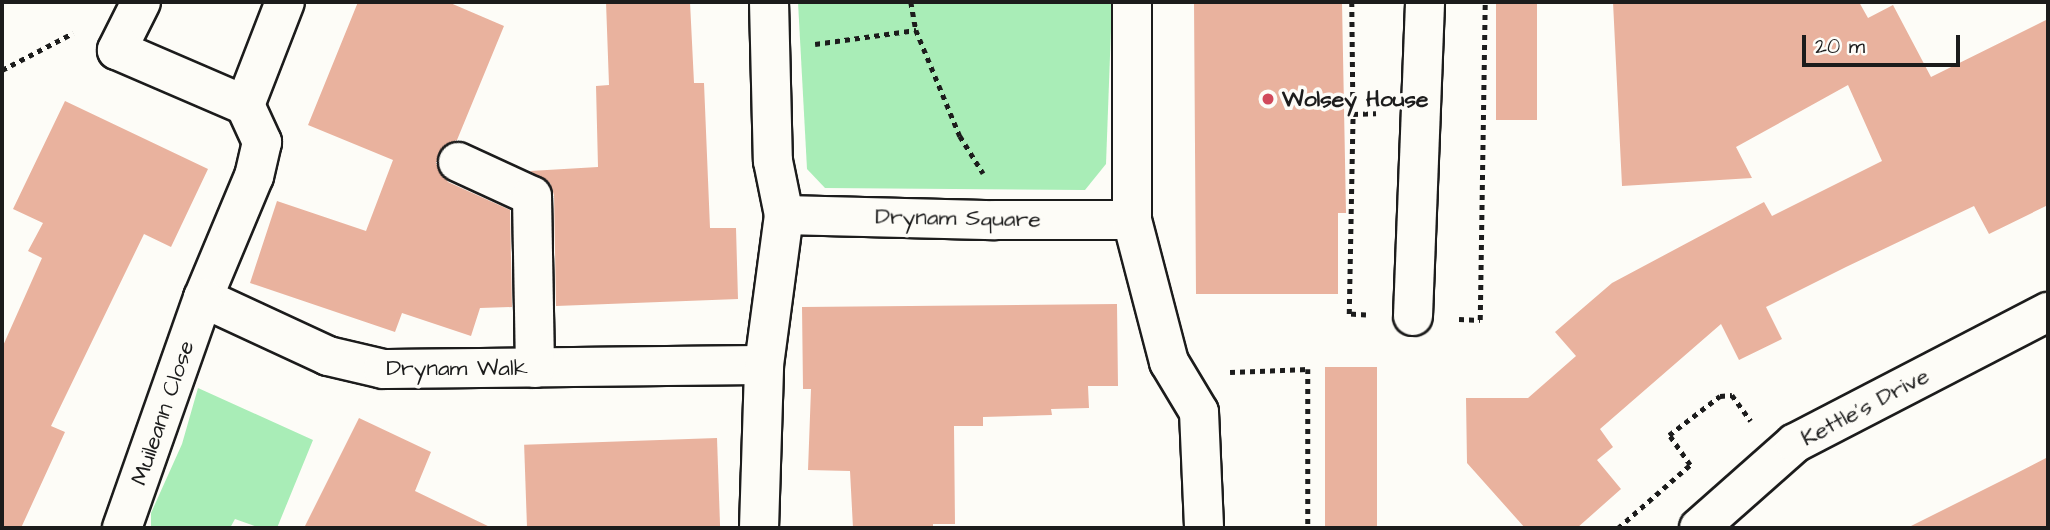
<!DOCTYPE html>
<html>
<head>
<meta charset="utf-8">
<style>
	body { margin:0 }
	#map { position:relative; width:2050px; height:530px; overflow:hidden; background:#fdfcf7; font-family:"Architects Daughter",sans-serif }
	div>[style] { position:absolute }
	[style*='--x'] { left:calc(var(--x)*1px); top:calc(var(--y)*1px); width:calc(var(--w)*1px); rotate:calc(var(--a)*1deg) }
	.green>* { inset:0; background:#a9edb7 }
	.building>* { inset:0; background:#e9b29e; transform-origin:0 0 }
	.path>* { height:4.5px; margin-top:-2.25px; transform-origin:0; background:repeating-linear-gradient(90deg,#1c1c1c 0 5px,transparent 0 10px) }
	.roads { filter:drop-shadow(2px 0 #1c1c1c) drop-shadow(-2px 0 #1c1c1c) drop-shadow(0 2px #1c1c1c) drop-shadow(0 -2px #1c1c1c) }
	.minor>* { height:38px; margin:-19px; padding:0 19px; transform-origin:19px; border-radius:19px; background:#fdfcf7 }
	.dots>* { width:19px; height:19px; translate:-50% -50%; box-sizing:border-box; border:4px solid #fdfcf7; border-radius:50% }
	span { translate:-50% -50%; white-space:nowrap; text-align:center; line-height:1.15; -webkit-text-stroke:7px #fdfcf7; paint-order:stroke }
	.poi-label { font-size:23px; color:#1c1c1c; font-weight:700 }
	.left { translate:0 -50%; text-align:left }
	.street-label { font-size:23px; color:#1c1c1c }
	.frame { position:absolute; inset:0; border:4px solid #1c1c1c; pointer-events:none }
	.scale { position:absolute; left:1802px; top:35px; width:158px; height:32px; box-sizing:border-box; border:4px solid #1c1c1c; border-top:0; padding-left:9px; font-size:21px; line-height:24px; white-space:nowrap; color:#1c1c1c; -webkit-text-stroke:5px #fdfcf7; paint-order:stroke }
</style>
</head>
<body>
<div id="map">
	<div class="green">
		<i style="clip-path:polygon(798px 2px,1112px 2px,1106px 164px,1085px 190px,825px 188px,807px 169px)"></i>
		<i style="clip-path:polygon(198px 388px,313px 440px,277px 528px,260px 528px,235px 519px,230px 528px,151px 528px,151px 513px,182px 444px)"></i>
	</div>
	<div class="building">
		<i style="clip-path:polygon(358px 2px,448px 2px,504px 26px,457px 140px,445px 145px,436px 163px,448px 182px,510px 210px,512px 307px,480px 308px,471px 336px,402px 313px,395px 332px,250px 283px,277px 201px,366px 231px,393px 160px,308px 125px)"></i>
		<i style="clip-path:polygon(606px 2px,690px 2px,694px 83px,704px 83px,710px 228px,736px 228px,738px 299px,556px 306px,554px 195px,550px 183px,530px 171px,598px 167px,596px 86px,609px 85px)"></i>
		<i style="clip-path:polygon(1194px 2px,1342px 2px,1346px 213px,1338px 213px,1338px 294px,1196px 294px)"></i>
		<i style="left:1496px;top:2px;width:41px;height:118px"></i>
		<i style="clip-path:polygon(1613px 2px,1859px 2px,1868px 18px,1893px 5px,1931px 77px,2048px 19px,2048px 205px,1989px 234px,1974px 206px,1846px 267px,1766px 307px,1782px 339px,1739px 360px,1721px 324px,1600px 429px,1613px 447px,1597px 460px,1621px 489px,1577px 528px,1525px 528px,1467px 463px,1466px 398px,1528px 398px,1576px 356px,1555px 332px,1612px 283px,1764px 202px,1772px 216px,1882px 161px,1848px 85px,1736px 147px,1752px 178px,1622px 186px)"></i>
		<i style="clip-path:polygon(65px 101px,208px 169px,171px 247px,144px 234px,51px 426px,65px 432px,21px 528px,2px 528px,2px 348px,42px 258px,28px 251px,43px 223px,13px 209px)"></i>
		<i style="clip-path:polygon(1117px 304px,1118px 386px,1088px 386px,1089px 408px,1051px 409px,1052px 415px,983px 417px,983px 426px,954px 426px,955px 524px,933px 524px,933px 528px,853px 528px,850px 471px,808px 470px,811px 389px,803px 389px,802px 307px)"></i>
		<i style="left:1325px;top:367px;width:52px;height:161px"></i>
		<i style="clip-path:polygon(359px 418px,431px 452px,415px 491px,492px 528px,304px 528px)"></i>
		<i style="left:717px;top:438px;width:90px;height:193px;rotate:88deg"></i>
		<i style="clip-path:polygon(2048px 457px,2048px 528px,1907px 528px,2013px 475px)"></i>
	</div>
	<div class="path">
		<i style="--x:911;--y:2;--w:28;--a:80"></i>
		<i style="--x:1352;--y:2;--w:98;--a:89.4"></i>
		<i style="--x:1353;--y:100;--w:20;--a:0"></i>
		<i style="--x:815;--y:44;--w:102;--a:-7.9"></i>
		<i style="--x:916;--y:30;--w:115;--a:67.5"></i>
		<i style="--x:960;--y:136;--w:44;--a:58.1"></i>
		<i style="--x:2;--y:70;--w:80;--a:-27.5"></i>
		<i style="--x:1366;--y:315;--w:17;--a:-177"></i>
		<i style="--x:1349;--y:314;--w:200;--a:-88.9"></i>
		<i style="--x:1353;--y:114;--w:23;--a:-2"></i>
		<i style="--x:1459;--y:319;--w:21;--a:3"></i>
		<i style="--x:1480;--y:320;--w:318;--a:-89.1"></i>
		<i style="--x:1230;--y:372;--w:78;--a:-2.2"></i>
		<i style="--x:1308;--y:369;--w:159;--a:90"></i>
		<i style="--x:1618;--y:528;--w:96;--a:-41.2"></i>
		<i style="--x:1690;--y:465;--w:37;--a:-125"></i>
		<i style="--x:1669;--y:435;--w:64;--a:-37.4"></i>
		<i style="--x:1720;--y:396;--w:12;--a:-5"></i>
		<i style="--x:1732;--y:395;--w:32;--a:54"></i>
	</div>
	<div class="roads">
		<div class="minor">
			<i style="--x:141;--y:2;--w:54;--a:116.6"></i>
			<i style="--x:117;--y:50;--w:139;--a:23.3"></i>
			<i style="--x:245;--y:105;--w:110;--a:-68.8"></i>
			<i style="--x:769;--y:2;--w:159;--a:88.6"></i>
			<i style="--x:773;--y:161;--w:55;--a:78.5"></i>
			<i style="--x:784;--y:215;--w:211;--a:1.4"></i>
			<i style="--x:995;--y:220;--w:137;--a:0"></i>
			<i style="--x:1132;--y:220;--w:218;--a:-90"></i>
			<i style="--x:245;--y:105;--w:41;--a:65.3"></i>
			<i style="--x:262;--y:142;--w:35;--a:103"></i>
			<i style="--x:254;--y:176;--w:132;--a:112.7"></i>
			<i style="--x:203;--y:298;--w:138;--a:24.9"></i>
			<i style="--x:328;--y:356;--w:57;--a:13.3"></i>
			<i style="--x:383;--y:369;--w:381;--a:-0.6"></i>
			<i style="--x:458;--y:162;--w:81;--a:24.7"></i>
			<i style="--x:532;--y:196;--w:172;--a:89"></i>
			<i style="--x:1132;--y:220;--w:147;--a:75.4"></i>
			<i style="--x:1169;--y:362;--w:58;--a:59"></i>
			<i style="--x:1199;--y:412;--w:116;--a:87.5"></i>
			<i style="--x:1413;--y:316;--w:314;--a:-87.8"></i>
			<i style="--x:122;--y:528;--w:244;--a:-70.6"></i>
			<i style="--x:759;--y:528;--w:163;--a:-88.2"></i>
			<i style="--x:764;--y:365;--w:151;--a:-82.4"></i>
			<i style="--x:1699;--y:528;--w:128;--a:-41.5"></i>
			<i style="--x:1795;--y:443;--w:285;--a:-27.4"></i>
		</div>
	</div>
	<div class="dots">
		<i style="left:1268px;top:99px;background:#d1495b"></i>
	</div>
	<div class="poi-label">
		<span class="left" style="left:1282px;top:99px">Wolsey House</span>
	</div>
	<div class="street-label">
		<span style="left:958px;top:218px;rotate:1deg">Drynam Square</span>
		<span style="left:457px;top:368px">Drynam Walk</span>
		<span style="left:1865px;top:407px;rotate:-28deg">Kettle's Drive</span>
		<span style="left:163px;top:413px;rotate:-71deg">Muileann Close</span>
	</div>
	<div class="frame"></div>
	<div class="scale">20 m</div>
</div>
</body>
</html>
